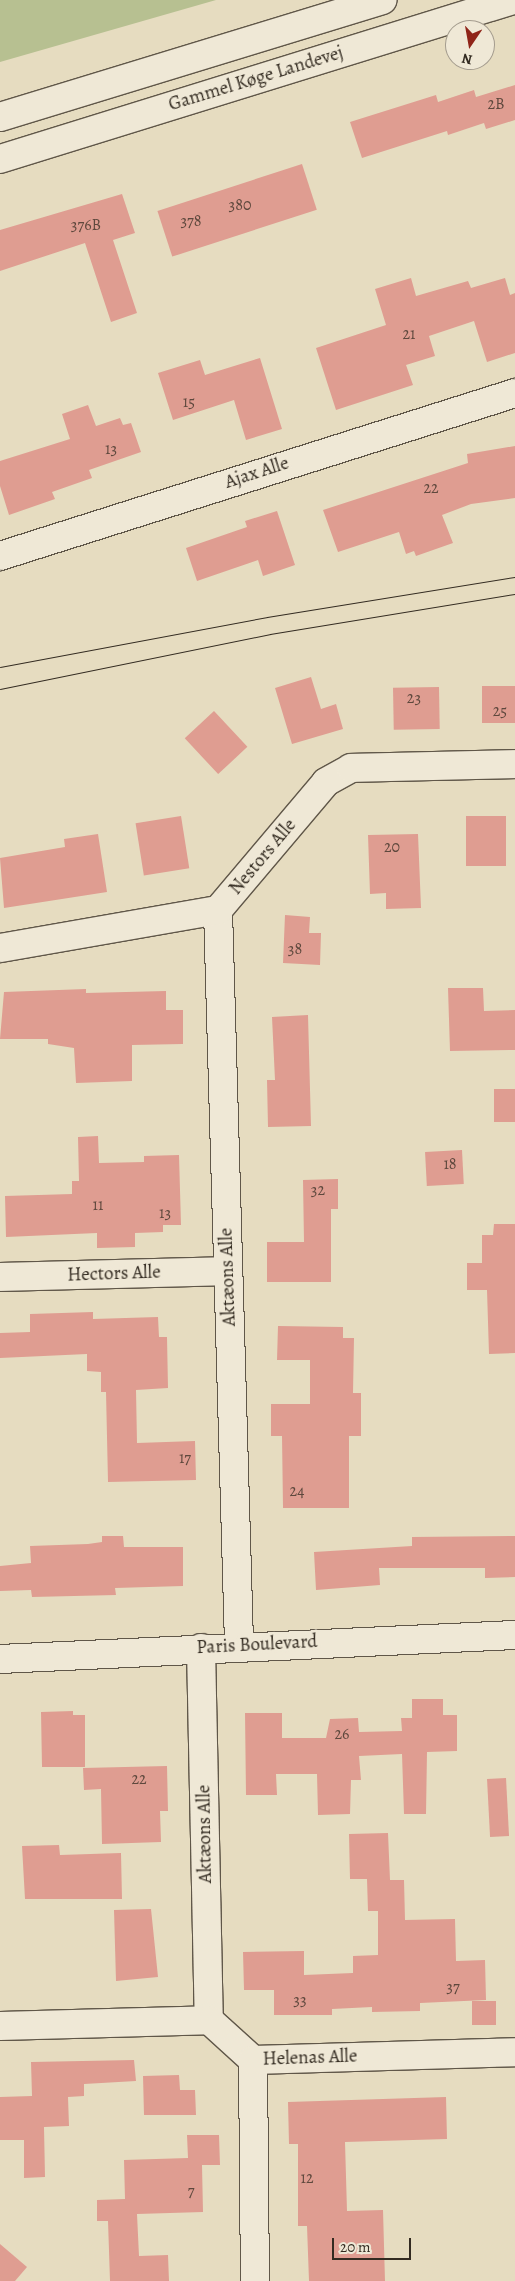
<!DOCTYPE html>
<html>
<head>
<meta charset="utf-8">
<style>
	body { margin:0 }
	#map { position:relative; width:515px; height:2281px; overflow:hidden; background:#e6dcc0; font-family:Alegreya,serif }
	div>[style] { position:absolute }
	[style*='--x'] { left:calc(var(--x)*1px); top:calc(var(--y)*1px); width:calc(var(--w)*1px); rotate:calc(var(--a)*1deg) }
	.green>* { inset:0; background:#b7c091 }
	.building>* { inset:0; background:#df9d91; transform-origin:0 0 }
	.roads { filter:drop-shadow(1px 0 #605749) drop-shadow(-1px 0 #605749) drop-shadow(0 1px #605749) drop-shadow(0 -1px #605749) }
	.minor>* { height:28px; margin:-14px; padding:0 14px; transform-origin:14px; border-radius:14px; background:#efe8d6 }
	.secondary>* { height:28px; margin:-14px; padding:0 14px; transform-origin:14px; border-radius:14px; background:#efe8d6 }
	.tram>* { height:1px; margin:-0.5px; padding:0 0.5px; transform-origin:0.5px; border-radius:0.5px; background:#332b21 }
	span { translate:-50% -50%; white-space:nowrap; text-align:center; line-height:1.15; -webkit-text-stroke:5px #efe8d6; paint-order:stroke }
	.number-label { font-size:16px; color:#5e483d }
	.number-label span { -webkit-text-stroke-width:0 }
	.street-label { font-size:19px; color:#332b21 }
	.north { position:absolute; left:445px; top:20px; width:50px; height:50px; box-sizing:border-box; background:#efe8d6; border:1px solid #a49c8e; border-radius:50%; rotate:192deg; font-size:14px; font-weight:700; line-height:20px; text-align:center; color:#332b21 }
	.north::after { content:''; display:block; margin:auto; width:18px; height:22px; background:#8f2418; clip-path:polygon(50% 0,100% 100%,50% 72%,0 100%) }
	.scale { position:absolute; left:332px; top:2238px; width:79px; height:22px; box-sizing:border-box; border:2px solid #332b21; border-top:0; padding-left:6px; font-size:15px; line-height:18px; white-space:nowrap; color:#332b21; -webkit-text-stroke:4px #efe8d6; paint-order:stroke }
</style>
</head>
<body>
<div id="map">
	<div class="green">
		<i style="clip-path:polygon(0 0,216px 0,0 62px)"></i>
	</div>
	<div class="building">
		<i style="clip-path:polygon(515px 85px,515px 120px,486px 129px,484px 123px,448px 135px,447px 131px,362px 158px,350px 122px,436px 95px,438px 102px,474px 90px,476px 97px)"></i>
		<i style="left:302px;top:164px;width:48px;height:152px;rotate:72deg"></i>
		<i style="clip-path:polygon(122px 194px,135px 233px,113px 240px,137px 313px,111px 322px,85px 243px,0 271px,0 230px)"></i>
		<i style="clip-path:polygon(411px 278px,416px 296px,468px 281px,471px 288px,505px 278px,510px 295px,515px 293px,515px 353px,487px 362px,474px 321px,429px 336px,435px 356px,406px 365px,413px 385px,336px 410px,316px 348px,386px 325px,375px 289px)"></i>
		<i style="clip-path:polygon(260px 358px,282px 429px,246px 440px,234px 400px,173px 420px,158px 373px,200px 360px,205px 375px)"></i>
		<i style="clip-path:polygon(88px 405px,96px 426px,120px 418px,123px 425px,131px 423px,141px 452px,89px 470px,92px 478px,52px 492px,55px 499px,9px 515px,0 486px,0 461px,70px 439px,62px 414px)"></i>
		<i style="clip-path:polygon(515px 446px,515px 498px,471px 504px,442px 515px,453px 543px,416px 556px,414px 551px,406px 554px,399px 532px,338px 552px,323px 510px,468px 463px,467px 454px)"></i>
		<i style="clip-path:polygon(277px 511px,295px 565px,263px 576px,258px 560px,197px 581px,186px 548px,247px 527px,245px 521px)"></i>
		<i style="clip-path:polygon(311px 677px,321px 709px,336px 704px,343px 729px,292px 744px,275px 688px)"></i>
		<i style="left:482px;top:686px;width:33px;height:37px"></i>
		<i style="left:439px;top:687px;width:42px;height:46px;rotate:89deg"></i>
		<i style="left:214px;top:711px;width:49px;height:40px;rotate:47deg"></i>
		<i style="left:181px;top:816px;width:53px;height:46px;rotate:81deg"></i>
		<i style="left:466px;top:816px;width:40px;height:50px"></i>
		<i style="clip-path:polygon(98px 834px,107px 892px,4px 908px,0 858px,65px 847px,64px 839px)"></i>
		<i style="clip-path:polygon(418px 834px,421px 908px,386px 909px,386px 893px,370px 894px,368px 835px)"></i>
		<i style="clip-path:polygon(285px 915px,310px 917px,309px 933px,321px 933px,320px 965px,283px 963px)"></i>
		<i style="clip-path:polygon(448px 988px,483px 988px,484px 1011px,515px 1010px,515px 1050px,450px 1051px)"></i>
		<i style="clip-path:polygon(86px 989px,86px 993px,166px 991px,166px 1010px,183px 1010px,183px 1044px,132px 1045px,132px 1081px,76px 1083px,74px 1048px,48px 1044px,48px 1039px,0 1039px,4px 992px)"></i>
		<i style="clip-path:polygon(308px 1015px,311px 1126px,268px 1127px,267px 1080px,275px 1080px,272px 1017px)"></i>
		<i style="left:494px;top:1089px;width:21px;height:33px"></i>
		<i style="clip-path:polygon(98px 1136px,99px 1163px,144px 1162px,144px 1156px,179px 1155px,181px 1225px,163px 1225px,163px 1232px,135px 1233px,135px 1247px,97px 1248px,97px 1233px,6px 1237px,5px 1196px,72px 1194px,72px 1181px,79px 1181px,78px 1137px)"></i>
		<i style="left:462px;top:1150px;width:34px;height:37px;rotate:87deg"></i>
		<i style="clip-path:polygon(338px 1179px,338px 1209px,331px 1209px,331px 1282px,267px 1282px,267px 1242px,304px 1242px,303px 1180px)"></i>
		<i style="clip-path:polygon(494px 1224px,515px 1224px,515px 1353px,489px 1354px,487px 1290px,467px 1290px,467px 1263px,482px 1263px,482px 1235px,493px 1235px)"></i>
		<i style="clip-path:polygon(93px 1312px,93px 1319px,158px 1317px,159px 1337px,167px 1337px,168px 1388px,136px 1390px,137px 1443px,195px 1441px,196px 1480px,108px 1482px,106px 1392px,101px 1392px,101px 1372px,87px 1371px,87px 1354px,0 1358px,0 1333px,30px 1332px,30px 1314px)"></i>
		<i style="clip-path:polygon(278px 1326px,343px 1327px,343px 1338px,354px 1338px,353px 1393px,361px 1393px,361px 1436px,349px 1436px,349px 1508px,283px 1508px,282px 1436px,271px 1436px,271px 1404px,310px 1404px,310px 1360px,277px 1360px)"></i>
		<i style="clip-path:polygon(102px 1536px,123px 1536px,124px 1547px,183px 1547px,183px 1586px,115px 1588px,116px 1595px,32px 1597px,31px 1590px,0 1591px,0 1566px,31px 1563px,30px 1546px,88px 1544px,102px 1542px)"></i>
		<i style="clip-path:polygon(515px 1536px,515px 1577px,485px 1578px,485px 1568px,379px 1568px,380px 1585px,316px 1590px,314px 1552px,412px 1546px,412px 1537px)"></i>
		<i style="clip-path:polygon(412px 1699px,443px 1699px,443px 1715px,457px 1715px,457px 1751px,427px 1752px,426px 1814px,404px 1814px,402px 1754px,359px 1756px,361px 1780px,351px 1780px,350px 1814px,318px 1815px,317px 1774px,276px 1774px,277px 1795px,246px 1795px,245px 1713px,282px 1713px,282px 1738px,326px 1738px,330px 1719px,358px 1718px,359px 1732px,402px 1731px,401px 1718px,412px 1718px)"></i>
		<i style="clip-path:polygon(73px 1711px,73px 1715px,85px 1715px,85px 1767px,42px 1767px,41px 1712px)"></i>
		<i style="clip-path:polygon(167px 1766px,168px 1811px,160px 1811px,161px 1842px,102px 1844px,101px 1789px,84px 1790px,83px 1768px)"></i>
		<i style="left:506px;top:1778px;width:58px;height:19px;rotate:87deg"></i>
		<i style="clip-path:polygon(388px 1833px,390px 1880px,404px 1880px,405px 1920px,455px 1919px,456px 1961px,485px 1960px,486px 2000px,420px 2003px,420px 2011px,372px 2012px,372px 2007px,332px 2009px,332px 2015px,274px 2015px,274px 1990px,244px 1990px,243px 1952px,304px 1951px,304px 1975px,353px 1973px,353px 1956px,378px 1955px,378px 1911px,368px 1911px,367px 1879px,350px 1879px,349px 1834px)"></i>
		<i style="clip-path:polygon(59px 1845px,60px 1855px,121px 1853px,122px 1899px,25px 1899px,22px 1846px)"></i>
		<i style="clip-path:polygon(151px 1909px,158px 1977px,116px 1981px,114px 1910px)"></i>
		<i style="left:472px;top:2001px;width:24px;height:24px"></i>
		<i style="clip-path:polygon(134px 2060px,136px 2081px,84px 2084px,84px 2096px,68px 2097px,69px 2126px,44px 2127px,45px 2177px,24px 2178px,24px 2140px,0 2140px,0 2097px,32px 2096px,31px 2062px)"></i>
		<i style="clip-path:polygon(179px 2075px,180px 2090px,195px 2090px,196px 2115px,144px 2115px,143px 2076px)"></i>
		<i style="clip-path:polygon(446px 2097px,447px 2139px,345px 2142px,347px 2211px,383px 2210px,385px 2281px,309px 2281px,307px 2226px,298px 2226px,298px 2144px,289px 2144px,288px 2102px)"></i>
		<i style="clip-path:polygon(187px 2135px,219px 2135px,220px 2165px,202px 2165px,203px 2212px,137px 2214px,139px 2256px,168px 2255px,169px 2281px,110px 2281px,108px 2221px,97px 2221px,97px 2200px,125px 2199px,124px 2160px,188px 2158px)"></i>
		<i style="clip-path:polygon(0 2244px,27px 2267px,15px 2281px,0 2281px)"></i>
	</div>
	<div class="roads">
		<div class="minor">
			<i style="--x:0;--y:556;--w:540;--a:-17.56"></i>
			<i style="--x:218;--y:910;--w:735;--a:88.36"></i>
			<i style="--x:0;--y:948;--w:221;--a:-9.9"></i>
			<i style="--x:218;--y:910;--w:167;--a:-49.8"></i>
			<i style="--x:326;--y:782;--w:29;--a:-29"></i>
			<i style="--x:351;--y:768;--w:164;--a:-1.4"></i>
			<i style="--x:0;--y:1277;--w:228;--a:-1.5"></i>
			<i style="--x:201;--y:1648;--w:372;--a:88.8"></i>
			<i style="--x:0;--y:1659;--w:516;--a:-2.67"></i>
			<i style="--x:0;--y:2026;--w:209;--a:-1.6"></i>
			<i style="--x:209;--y:2020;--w:59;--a:42.3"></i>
			<i style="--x:253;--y:2060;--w:262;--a:-1.7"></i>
			<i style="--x:253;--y:2060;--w:221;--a:89.5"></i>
		</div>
		<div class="secondary">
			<i style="--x:0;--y:117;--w:400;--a:-17"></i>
			<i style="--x:0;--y:159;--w:537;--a:-17.22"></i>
		</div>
	</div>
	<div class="tram">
		<i style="--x:0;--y:667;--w:272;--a:-10.6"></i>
		<i style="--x:267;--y:617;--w:251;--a:-9.2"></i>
		<i style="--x:0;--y:689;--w:276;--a:-11.5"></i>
		<i style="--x:270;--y:634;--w:248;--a:-9.3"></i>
	</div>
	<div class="number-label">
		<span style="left:496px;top:104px">2B</span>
		<span style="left:240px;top:205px">380</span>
		<span style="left:191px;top:221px">378</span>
		<span style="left:86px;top:225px">376B</span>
		<span style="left:409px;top:334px">21</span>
		<span style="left:189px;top:402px">15</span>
		<span style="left:111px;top:449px">13</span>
		<span style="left:431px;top:488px">22</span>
		<span style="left:414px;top:698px">23</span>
		<span style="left:500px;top:711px">25</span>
		<span style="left:392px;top:847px">20</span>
		<span style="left:295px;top:949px">38</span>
		<span style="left:450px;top:1164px">18</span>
		<span style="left:318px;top:1190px">32</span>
		<span style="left:98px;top:1205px">11</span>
		<span style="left:165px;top:1213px">13</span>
		<span style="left:185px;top:1458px">17</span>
		<span style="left:297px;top:1491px">24</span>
		<span style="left:342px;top:1734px">26</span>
		<span style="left:139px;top:1779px">22</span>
		<span style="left:453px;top:1987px">37</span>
		<span style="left:300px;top:2000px">33</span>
		<span style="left:307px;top:2178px">12</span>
		<span style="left:191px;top:2191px">7</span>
	</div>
	<div class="street-label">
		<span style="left:256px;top:79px;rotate:-17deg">Gammel Køge Landevej</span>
		<span style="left:257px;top:473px;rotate:-18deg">Ajax Alle</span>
		<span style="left:263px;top:857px;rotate:-50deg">Nestors Alle</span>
		<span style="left:114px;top:1274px;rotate:-2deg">Hectors Alle</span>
		<span style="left:228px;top:1277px;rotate:-92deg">Aktæons Alle</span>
		<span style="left:257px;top:1645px;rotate:-3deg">Paris Boulevard</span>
		<span style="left:205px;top:1834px;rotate:-91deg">Aktæons Alle</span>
		<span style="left:310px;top:2058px;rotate:-2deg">Helenas Alle</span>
	</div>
	<div class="north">N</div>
	<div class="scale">20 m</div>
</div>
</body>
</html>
